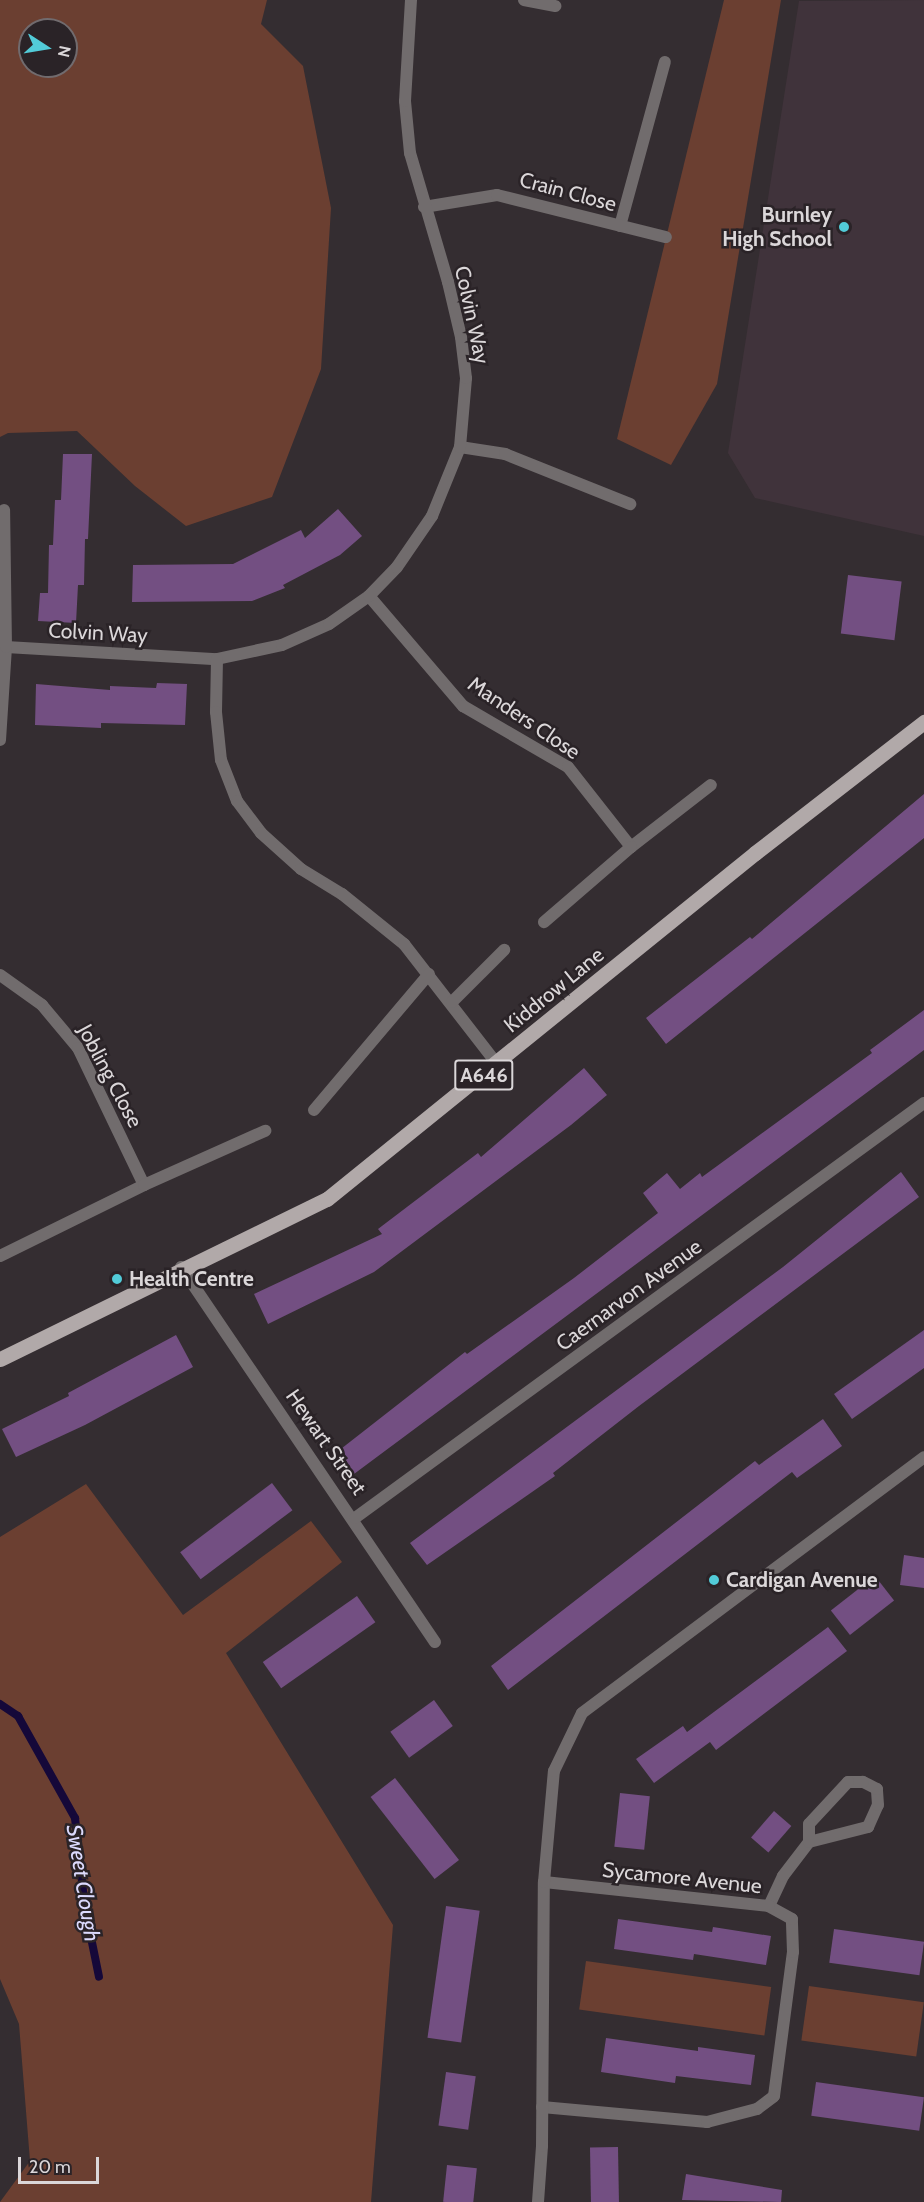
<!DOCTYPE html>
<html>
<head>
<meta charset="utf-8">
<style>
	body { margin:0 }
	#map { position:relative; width:924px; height:2202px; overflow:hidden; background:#342d31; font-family:Cabin,sans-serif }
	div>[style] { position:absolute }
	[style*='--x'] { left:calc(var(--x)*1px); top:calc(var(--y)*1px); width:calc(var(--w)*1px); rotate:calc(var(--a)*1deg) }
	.built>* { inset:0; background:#40333b }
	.green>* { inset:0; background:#6b3f31; transform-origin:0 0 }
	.stream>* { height:8px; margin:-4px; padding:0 4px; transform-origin:4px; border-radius:4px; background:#150839 }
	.building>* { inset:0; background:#734f82; transform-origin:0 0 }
	.lane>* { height:12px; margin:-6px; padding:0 6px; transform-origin:6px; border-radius:6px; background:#716c6d }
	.street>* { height:12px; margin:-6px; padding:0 6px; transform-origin:6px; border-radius:6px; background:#716c6d }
	.primary>* { height:15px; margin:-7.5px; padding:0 7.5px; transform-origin:7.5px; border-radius:7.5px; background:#b1a9a9 }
	.dots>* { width:16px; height:16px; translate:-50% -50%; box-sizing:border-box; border:3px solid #2a2327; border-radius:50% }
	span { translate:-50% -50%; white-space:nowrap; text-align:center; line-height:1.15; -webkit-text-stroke:5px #2a2327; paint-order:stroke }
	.shield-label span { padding:2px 4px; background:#2a2327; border:2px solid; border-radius:4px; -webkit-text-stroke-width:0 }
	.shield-label { font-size:20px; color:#dbd7d9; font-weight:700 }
	.street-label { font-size:21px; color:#dbd7d9 }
	.poi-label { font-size:21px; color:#dbd7d9; font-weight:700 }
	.right { translate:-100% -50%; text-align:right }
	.left { translate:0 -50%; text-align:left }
	.water-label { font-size:22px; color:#dcdafd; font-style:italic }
	.north { position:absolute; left:18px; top:18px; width:60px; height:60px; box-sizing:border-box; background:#2a2327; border:2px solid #716b6e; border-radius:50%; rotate:102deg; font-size:16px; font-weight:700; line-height:24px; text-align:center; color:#dbd7d9 }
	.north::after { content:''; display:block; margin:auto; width:21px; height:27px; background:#52cbd8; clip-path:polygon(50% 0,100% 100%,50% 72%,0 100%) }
	.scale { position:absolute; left:18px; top:2157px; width:81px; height:27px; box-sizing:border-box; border:3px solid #dbd7d9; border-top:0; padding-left:8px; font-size:18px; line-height:21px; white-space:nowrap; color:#dbd7d9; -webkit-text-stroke:4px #2a2327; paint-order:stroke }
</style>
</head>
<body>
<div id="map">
	<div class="built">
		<i style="clip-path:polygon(924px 0,924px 536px,755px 498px,728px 453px,799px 1px)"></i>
	</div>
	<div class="green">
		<i style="clip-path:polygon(evenodd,0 0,267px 0,261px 24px,303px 66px,331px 208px,321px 369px,272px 497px,186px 526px,135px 486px,77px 431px,8px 433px,0 437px,0 0,30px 30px,66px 30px,66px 66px,30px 66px,30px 30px)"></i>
		<i style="clip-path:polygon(724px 0,781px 0,717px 384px,671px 465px,617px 439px)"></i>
		<i style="clip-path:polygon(86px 1484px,183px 1615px,311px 1521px,342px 1562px,226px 1653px,393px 1925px,371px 2202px,0 2202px,30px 2161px,19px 2024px,0 1979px,0 1537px)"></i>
		<i style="left:586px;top:1961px;width:187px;height:49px;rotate:8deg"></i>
		<i style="left:809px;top:1986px;width:116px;height:55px;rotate:8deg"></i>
	</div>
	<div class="stream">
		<i style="--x:0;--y:1704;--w:22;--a:34"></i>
		<i style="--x:18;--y:1716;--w:117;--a:60.8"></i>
		<i style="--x:75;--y:1818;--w:91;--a:83.7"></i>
		<i style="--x:85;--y:1908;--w:70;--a:78.5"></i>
	</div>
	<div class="building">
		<i style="clip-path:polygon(63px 454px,92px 454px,88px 539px,85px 539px,84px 585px,78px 585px,76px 623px,38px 621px,40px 593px,48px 593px,49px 545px,53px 545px,55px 500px,61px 500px)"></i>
		<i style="clip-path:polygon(338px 509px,362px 536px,340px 555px,283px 585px,285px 588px,252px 601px,132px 602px,133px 565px,233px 564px,301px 530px,305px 538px)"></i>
		<i style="left:848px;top:575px;width:54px;height:59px;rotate:7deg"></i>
		<i style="clip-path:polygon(157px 683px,187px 684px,185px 725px,101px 723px,101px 728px,35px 725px,36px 684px,110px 690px,110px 686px,156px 688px)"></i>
		<i style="clip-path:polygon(924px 794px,924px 838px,666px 1044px,646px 1018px,750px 937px,752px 939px)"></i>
		<i style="clip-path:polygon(924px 1010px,924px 1050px,354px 1474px,337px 1452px,465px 1352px,467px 1354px,574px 1278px,658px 1213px,643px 1193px,667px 1173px,680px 1189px,700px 1173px,702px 1177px,872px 1053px,870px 1050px)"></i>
		<i style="clip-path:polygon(584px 1068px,607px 1095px,571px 1125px,374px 1272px,268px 1324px,254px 1294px,382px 1234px,378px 1229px,478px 1153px,481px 1157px)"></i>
		<i style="clip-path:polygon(901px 1172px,919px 1197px,639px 1406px,553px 1473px,555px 1476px,427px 1565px,410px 1543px,783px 1267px)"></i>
		<i style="clip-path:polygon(924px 1330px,924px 1368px,852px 1419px,834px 1394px)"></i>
		<i style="clip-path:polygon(176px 1335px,193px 1367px,85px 1425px,16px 1457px,2px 1429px,69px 1396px,68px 1393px)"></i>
		<i style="clip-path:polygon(823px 1419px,842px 1446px,797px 1478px,792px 1472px,508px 1690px,491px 1666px,755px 1461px,759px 1465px)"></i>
		<i style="left:272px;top:1483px;width:34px;height:115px;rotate:53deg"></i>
		<i style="clip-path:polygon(904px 1555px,924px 1558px,924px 1588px,900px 1585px)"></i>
		<i style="left:875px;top:1576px;width:31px;height:56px;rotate:52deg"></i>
		<i style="left:357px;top:1596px;width:32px;height:115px;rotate:55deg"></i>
		<i style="clip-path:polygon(828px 1627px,847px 1651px,716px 1750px,710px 1742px,654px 1783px,636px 1759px,683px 1726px,687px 1732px)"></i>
		<i style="left:434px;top:1700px;width:32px;height:54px;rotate:54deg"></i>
		<i style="left:395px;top:1778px;width:104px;height:31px;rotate:52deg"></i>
		<i style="left:620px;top:1793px;width:30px;height:54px;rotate:6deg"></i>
		<i style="left:774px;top:1811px;width:23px;height:35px;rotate:41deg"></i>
		<i style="left:446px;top:1906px;width:34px;height:133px;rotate:8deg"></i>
		<i style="clip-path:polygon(618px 1919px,712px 1932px,713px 1927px,771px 1936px,766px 1965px,694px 1954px,693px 1960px,614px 1949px)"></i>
		<i style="left:834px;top:1929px;width:91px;height:34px;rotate:8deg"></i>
		<i style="clip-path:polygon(606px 2038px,698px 2051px,698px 2047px,755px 2055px,751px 2085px,676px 2076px,675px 2083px,601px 2072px)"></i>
		<i style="left:446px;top:2072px;width:30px;height:54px;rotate:8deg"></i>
		<i style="left:816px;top:2082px;width:109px;height:34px;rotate:8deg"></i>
		<i style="left:618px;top:2147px;width:55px;height:28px;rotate:89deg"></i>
		<i style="left:447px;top:2165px;width:30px;height:37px;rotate:6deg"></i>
		<i style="clip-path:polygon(686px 2174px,782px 2190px,781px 2202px,682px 2200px)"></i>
	</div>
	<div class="lane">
		<i style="--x:620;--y:226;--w:170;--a:-74.7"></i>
		<i style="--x:631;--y:847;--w:101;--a:-37.8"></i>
		<i style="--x:769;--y:1906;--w:33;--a:-65"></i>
		<i style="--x:783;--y:1876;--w:43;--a:-52.6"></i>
		<i style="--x:809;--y:1842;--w:61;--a:-14.3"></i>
		<i style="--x:868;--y:1827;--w:24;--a:-66"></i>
		<i style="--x:878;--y:1805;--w:16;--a:-94"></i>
		<i style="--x:877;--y:1789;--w:16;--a:-153"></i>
		<i style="--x:863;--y:1782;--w:15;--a:180"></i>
		<i style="--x:848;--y:1782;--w:57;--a:132.9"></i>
		<i style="--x:809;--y:1824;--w:18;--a:90"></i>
	</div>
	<div class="street">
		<i style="--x:524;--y:0;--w:32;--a:11"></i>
		<i style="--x:424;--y:207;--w:74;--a:-9.3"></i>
		<i style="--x:497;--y:195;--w:174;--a:14"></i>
		<i style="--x:460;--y:447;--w:46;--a:8.8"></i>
		<i style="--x:505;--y:454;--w:135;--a:21.8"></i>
		<i style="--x:369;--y:596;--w:145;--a:49.5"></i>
		<i style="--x:463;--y:706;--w:121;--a:30.2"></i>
		<i style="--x:568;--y:767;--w:102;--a:51.8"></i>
		<i style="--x:631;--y:847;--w:115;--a:139.2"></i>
		<i style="--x:6;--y:647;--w:211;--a:3.3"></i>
		<i style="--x:217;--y:659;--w:66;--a:-12.2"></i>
		<i style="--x:282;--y:645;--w:51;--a:-24.1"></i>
		<i style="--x:329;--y:624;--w:49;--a:-35"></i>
		<i style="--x:369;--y:596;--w:40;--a:-46"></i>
		<i style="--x:397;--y:567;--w:62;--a:-55.5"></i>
		<i style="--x:432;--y:516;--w:74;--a:-67.9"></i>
		<i style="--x:460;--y:447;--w:69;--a:-85"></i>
		<i style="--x:466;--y:378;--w:41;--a:-97"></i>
		<i style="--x:461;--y:337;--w:57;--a:-103.3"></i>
		<i style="--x:448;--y:282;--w:134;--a:-106.4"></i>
		<i style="--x:410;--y:153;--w:52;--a:-95.5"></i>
		<i style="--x:405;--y:101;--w:101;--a:-86.6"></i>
		<i style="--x:217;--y:659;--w:53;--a:91.1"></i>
		<i style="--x:216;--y:712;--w:48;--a:84.1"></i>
		<i style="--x:221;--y:760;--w:44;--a:68.7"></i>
		<i style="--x:237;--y:801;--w:40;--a:53"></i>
		<i style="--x:261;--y:833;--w:54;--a:42"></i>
		<i style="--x:301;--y:869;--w:48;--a:31.4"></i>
		<i style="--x:342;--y:894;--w:80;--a:38.9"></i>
		<i style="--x:404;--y:944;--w:152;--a:52.2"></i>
		<i style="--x:0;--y:740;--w:93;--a:-86.3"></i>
		<i style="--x:6;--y:647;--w:137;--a:-90.8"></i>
		<i style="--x:0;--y:975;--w:52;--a:35.5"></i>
		<i style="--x:42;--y:1005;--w:56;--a:50.1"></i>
		<i style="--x:78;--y:1048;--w:152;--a:64.3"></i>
		<i style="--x:452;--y:1002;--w:74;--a:-45"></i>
		<i style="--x:314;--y:1110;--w:178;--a:-49.8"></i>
		<i style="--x:0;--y:1256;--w:161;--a:-26.2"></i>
		<i style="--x:144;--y:1185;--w:133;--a:-24.1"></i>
		<i style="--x:181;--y:1267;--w:453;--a:55.9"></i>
		<i style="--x:355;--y:1518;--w:704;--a:-36.11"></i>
		<i style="--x:542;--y:2107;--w:166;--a:5.2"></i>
		<i style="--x:707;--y:2122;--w:52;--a:-14.6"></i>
		<i style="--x:757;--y:2109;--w:21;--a:-37"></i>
		<i style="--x:774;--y:2096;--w:145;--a:-82.5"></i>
		<i style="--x:793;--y:1952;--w:33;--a:-92"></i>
		<i style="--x:792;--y:1919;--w:26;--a:-151"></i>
		<i style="--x:769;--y:1906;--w:226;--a:-173.9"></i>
		<i style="--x:538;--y:2202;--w:56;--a:-85.9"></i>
		<i style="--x:542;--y:2146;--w:264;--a:-89.6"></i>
		<i style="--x:544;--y:1882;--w:111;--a:-84.9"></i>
		<i style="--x:554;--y:1771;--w:64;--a:-64.2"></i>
		<i style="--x:582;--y:1713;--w:427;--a:-36.8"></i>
	</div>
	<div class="primary">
		<i style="--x:0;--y:1359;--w:364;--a:-26.1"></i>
		<i style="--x:327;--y:1199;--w:550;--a:-38.95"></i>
		<i style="--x:755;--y:853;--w:214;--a:-37.8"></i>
	</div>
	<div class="dots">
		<i style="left:844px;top:227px;background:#52cbd8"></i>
		<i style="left:117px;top:1279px;background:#52cbd8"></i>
		<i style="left:714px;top:1580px;background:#52cbd8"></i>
	</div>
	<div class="shield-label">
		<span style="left:484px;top:1075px">A646</span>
	</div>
	<div class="street-label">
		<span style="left:568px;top:192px;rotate:15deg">Crain Close</span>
		<span style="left:472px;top:315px;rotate:78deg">Colvin Way</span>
		<span style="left:98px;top:633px;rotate:3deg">Colvin Way</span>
		<span style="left:524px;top:718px;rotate:34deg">Manders Close</span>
		<span style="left:554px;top:990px;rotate:-39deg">Kiddrow Lane</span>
		<span style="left:110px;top:1076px;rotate:62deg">Jobling Close</span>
		<span style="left:629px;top:1295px;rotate:-36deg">Caernarvon Avenue</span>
		<span style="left:326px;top:1442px;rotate:55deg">Hewart Street</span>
		<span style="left:682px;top:1878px;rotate:6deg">Sycamore Avenue</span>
	</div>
	<div class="poi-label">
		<span class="right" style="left:832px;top:227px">Burnley<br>High School</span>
		<span class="left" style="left:129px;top:1279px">Health Centre</span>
		<span class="left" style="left:726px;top:1580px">Cardigan Avenue</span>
	</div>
	<div class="water-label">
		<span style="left:83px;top:1883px;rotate:81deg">Sweet Clough</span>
	</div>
	<div class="north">N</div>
	<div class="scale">20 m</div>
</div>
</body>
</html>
